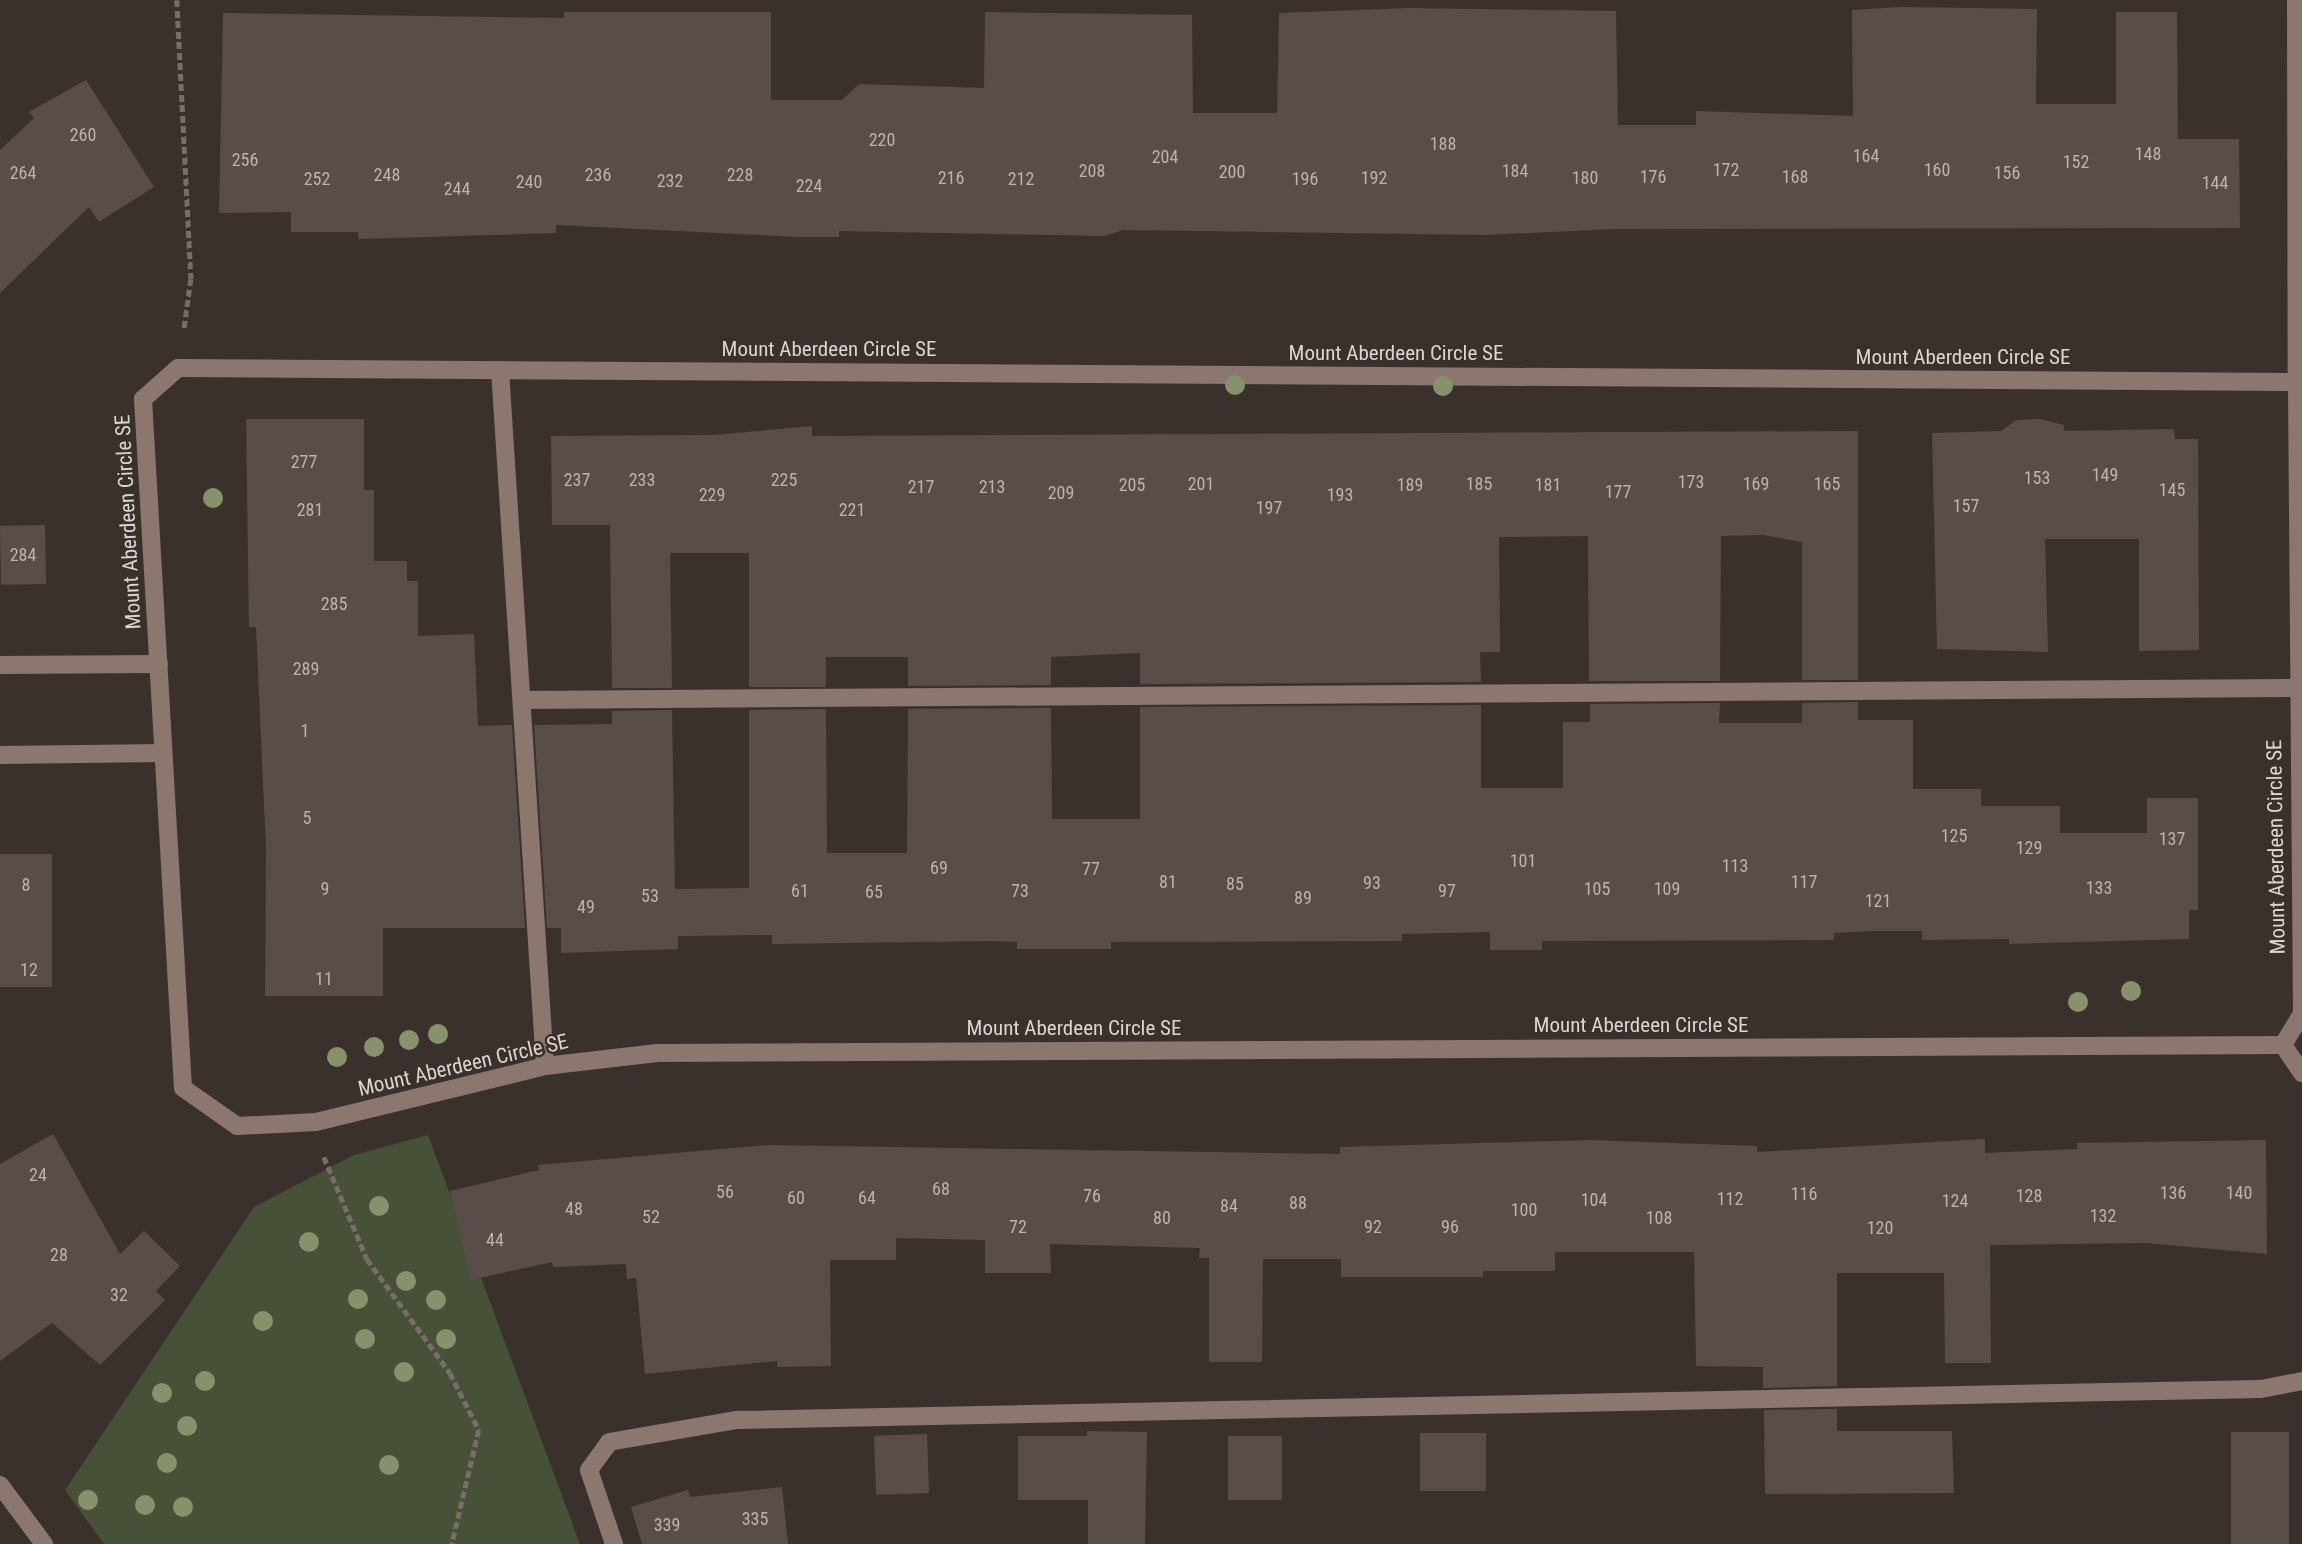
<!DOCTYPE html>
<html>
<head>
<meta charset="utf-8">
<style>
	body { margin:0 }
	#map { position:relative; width:2302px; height:1544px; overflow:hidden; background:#3b312c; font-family:"Roboto Condensed",sans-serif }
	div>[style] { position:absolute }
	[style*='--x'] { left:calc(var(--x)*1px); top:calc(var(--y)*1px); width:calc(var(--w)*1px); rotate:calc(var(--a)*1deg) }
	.green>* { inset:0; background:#465137 }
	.building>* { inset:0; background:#594d49; transform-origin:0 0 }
	.path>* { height:4.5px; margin-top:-2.25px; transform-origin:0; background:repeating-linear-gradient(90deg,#776e6a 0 7px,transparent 0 10.5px) }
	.minor>* { height:18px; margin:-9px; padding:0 9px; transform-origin:9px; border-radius:9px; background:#8b776f }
	.trees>* { width:20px; height:20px; margin:-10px; border-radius:50%; background:#87926c }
	span { translate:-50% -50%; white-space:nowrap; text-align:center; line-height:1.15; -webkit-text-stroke:5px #3b312c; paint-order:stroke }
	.number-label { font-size:18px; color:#bbb3b0 }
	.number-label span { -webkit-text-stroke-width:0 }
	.street-label { font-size:21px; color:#dcd5d2 }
</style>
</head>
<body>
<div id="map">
	<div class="green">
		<i style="clip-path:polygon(428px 1135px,580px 1544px,104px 1544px,65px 1490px,254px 1207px,354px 1155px)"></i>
	</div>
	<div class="building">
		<i style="clip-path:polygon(1410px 8px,1616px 11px,1618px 125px,1696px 125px,1696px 111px,1853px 116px,1852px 10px,1901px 7px,2037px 9px,2036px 104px,2116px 104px,2116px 12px,2177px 12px,2178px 139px,2239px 139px,2240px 228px,1614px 229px,1485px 235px,1123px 230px,1104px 236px,839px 231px,839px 237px,798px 237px,556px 225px,556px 233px,358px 239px,358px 232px,291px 232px,291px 212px,219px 213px,223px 13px,564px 18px,564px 12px,771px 12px,771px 100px,842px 100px,859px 84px,984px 88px,985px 12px,1192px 15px,1193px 113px,1277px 113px,1279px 13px)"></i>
		<i style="clip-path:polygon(86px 80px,154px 187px,99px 222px,89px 207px,0 293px,0 150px,34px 118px,29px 112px)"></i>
		<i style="clip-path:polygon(246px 419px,364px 419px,364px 490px,374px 490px,374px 561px,407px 561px,407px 581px,418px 581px,418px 636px,474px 634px,478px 726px,512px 725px,525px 928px,383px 928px,383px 996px,265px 996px,266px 849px,256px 627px,249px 627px)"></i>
		<i style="clip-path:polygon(2040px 419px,2064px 425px,2064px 431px,2174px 429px,2175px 439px,2198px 439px,2199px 650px,2139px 651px,2139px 539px,2045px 539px,2048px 652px,1937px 649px,1932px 433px,2001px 431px,2016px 420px)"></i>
		<i style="clip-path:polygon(812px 426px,812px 436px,1858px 431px,1858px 680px,1802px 680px,1802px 542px,1763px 535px,1721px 536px,1720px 681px,1589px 681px,1588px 536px,1499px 537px,1500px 652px,1480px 652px,1481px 682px,1140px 684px,1140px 653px,1051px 657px,1051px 685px,908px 686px,908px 657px,826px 657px,826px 687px,749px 687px,749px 553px,670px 553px,672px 688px,612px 688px,610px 525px,552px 525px,551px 436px,714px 435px)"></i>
		<i style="left:45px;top:525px;width:59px;height:45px;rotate:89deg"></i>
		<i style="clip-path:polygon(1858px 702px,1858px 720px,1913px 720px,1913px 789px,1981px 789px,1981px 806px,2060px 806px,2060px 833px,2147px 833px,2147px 798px,2198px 798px,2198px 910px,2189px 910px,2189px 939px,2009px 944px,2009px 939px,1922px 940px,1922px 931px,1874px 931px,1834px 933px,1834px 940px,1542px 941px,1542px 950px,1490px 950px,1490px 932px,1402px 934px,1402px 941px,1111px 942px,1111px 949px,1017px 949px,1017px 942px,992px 941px,772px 944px,772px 935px,678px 936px,678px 949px,561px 953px,561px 928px,547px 928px,534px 725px,612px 724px,612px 711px,672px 710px,675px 889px,749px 888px,749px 710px,826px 709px,827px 853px,907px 853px,908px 709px,1051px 708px,1052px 819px,1140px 819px,1140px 707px,1481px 705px,1481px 788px,1563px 788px,1563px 722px,1590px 722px,1590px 704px,1720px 703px,1719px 723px,1802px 723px,1802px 703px)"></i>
		<i style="left:0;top:854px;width:52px;height:133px"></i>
		<i style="clip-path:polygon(53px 1134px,120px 1254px,144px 1231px,180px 1266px,156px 1291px,165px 1300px,100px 1365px,52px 1323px,0 1361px,0 1164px)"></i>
		<i style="clip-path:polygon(1985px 1139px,1985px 1153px,2077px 1149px,2077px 1143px,2266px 1140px,2267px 1254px,2146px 1243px,1990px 1245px,1991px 1363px,1945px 1363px,1944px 1273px,1837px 1273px,1837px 1386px,1763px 1388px,1763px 1367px,1696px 1366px,1694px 1252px,1555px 1252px,1555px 1271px,1483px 1271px,1483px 1277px,1341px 1277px,1341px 1259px,1263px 1259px,1262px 1362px,1209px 1362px,1209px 1258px,1199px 1258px,1200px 1248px,1050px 1244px,1051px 1273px,985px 1273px,985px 1240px,896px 1238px,896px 1260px,830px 1260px,831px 1366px,777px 1367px,777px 1361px,645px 1374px,636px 1278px,627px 1279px,626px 1264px,553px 1267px,552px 1262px,471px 1280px,450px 1191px,539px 1170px,538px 1165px,768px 1145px,1340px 1154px,1340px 1147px,1590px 1140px,1757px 1146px,1757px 1152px)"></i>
		<i style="clip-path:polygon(1837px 1409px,1837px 1431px,1952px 1431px,1954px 1493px,1765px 1494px,1764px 1410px)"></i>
		<i style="clip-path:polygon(1087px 1431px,1147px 1432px,1145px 1544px,1088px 1544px,1088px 1500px,1018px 1500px,1018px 1436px,1087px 1436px)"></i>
		<i style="left:2231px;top:1432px;width:58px;height:112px"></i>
		<i style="left:1420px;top:1433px;width:66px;height:58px"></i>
		<i style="left:927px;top:1434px;width:59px;height:53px;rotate:88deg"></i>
		<i style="left:1228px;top:1436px;width:54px;height:64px"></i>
		<i style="clip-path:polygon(782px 1487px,788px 1544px,642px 1544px,631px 1507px,688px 1490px,690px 1497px)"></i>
	</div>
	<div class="path">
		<i style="--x:177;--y:0;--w:279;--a:87.1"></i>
		<i style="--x:191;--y:279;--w:52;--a:97.7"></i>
		<i style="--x:324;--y:1157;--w:111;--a:67.1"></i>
		<i style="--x:367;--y:1259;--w:141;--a:53.9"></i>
		<i style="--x:450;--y:1373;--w:64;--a:63"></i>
		<i style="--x:479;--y:1430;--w:117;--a:103.3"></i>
	</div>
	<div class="minor">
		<i style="--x:2296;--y:0;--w:382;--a:89.9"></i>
		<i style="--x:500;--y:370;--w:697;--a:86.3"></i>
		<i style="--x:0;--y:665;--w:159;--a:-0.4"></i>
		<i style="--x:522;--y:700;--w:1775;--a:-0.39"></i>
		<i style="--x:0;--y:755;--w:163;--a:-0.7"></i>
		<i style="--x:2302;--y:1011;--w:629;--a:-90.46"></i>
		<i style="--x:2297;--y:382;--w:2119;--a:-179.62"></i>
		<i style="--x:178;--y:368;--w:47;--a:138.5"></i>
		<i style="--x:143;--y:399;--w:690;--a:86.68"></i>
		<i style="--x:183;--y:1088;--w:66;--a:35.1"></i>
		<i style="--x:237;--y:1126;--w:79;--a:-2.9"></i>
		<i style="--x:316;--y:1122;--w:236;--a:-13.7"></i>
		<i style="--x:545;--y:1066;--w:113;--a:-6.6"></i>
		<i style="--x:657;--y:1053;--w:1626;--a:-0.28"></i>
		<i style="--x:2283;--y:1045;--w:37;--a:-59"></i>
		<i style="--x:2283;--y:1045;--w:34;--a:56"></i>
		<i style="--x:0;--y:1485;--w:74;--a:53.3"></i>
		<i style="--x:614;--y:1544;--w:78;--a:-108.7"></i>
		<i style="--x:589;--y:1470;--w:34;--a:-54"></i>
		<i style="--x:609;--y:1442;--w:130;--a:-9.8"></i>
		<i style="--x:737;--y:1420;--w:1524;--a:-1.17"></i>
		<i style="--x:2261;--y:1389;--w:42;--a:-11"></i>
	</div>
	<div class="trees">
		<i style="left:1235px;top:385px"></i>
		<i style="left:1443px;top:386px"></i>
		<i style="left:213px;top:498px"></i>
		<i style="left:2131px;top:991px"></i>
		<i style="left:2078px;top:1002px"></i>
		<i style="left:438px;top:1034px"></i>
		<i style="left:409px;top:1040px"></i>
		<i style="left:374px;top:1047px"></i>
		<i style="left:337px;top:1057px"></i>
		<i style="left:379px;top:1206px"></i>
		<i style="left:309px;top:1242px"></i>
		<i style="left:406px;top:1281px"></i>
		<i style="left:358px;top:1299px"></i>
		<i style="left:436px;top:1300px"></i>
		<i style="left:263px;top:1321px"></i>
		<i style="left:365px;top:1339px"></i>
		<i style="left:446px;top:1339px"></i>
		<i style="left:404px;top:1372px"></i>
		<i style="left:205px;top:1381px"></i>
		<i style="left:162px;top:1393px"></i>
		<i style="left:187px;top:1426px"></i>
		<i style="left:167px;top:1463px"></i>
		<i style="left:389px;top:1465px"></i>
		<i style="left:88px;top:1500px"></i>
		<i style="left:145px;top:1505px"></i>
		<i style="left:183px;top:1507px"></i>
	</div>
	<div class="number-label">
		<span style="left:83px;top:135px">260</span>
		<span style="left:882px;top:140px">220</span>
		<span style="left:1443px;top:144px">188</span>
		<span style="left:2148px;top:154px">148</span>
		<span style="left:1866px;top:156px">164</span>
		<span style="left:1165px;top:157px">204</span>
		<span style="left:245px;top:160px">256</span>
		<span style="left:2076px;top:162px">152</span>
		<span style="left:1726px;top:170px">172</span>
		<span style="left:1937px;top:170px">160</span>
		<span style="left:1092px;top:171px">208</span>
		<span style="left:1515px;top:171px">184</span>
		<span style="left:1232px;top:172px">200</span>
		<span style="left:23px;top:173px">264</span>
		<span style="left:2007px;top:173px">156</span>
		<span style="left:387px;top:175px">248</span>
		<span style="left:598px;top:175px">236</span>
		<span style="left:740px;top:175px">228</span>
		<span style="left:1653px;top:177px">176</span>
		<span style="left:1795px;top:177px">168</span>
		<span style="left:951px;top:178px">216</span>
		<span style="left:1374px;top:178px">192</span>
		<span style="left:1585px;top:178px">180</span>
		<span style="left:317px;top:179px">252</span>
		<span style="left:1021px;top:179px">212</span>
		<span style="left:1305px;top:179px">196</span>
		<span style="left:670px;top:181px">232</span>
		<span style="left:529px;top:182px">240</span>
		<span style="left:2215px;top:183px">144</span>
		<span style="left:809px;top:186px">224</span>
		<span style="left:457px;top:189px">244</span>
		<span style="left:304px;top:462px">277</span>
		<span style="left:2105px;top:475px">149</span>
		<span style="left:2037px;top:478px">153</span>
		<span style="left:577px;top:480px">237</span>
		<span style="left:642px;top:480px">233</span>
		<span style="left:784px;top:480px">225</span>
		<span style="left:1691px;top:482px">173</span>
		<span style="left:1201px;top:484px">201</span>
		<span style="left:1479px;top:484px">185</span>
		<span style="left:1756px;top:484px">169</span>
		<span style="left:1827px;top:484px">165</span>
		<span style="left:1132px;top:485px">205</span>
		<span style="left:1410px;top:485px">189</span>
		<span style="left:1548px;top:485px">181</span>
		<span style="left:921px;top:487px">217</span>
		<span style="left:992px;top:487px">213</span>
		<span style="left:2172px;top:490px">145</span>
		<span style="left:1618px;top:492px">177</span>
		<span style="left:1061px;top:493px">209</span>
		<span style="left:712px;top:495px">229</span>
		<span style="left:1340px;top:495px">193</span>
		<span style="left:1966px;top:506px">157</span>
		<span style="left:1269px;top:508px">197</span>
		<span style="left:310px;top:510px">281</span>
		<span style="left:852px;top:510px">221</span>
		<span style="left:23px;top:555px">284</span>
		<span style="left:334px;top:604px">285</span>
		<span style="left:306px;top:669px">289</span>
		<span style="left:305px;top:731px">1</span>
		<span style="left:307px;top:818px">5</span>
		<span style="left:1954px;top:836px">125</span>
		<span style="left:2172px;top:839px">137</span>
		<span style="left:2029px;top:848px">129</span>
		<span style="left:1523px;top:861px">101</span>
		<span style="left:1735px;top:866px">113</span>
		<span style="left:939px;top:868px">69</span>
		<span style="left:1091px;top:869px">77</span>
		<span style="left:1168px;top:882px">81</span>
		<span style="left:1804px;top:882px">117</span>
		<span style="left:1372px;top:883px">93</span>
		<span style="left:1235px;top:884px">85</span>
		<span style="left:26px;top:885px">8</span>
		<span style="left:2099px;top:888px">133</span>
		<span style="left:325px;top:889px">9</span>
		<span style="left:1597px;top:889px">105</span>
		<span style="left:1667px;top:889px">109</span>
		<span style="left:800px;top:891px">61</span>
		<span style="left:1020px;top:891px">73</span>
		<span style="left:1447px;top:891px">97</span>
		<span style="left:874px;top:892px">65</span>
		<span style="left:650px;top:896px">53</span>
		<span style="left:1303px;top:898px">89</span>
		<span style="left:1878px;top:901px">121</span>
		<span style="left:586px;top:907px">49</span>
		<span style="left:29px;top:970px">12</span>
		<span style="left:324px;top:979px">11</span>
		<span style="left:38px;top:1175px">24</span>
		<span style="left:941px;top:1189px">68</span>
		<span style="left:725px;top:1192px">56</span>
		<span style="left:2173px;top:1193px">136</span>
		<span style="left:2239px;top:1193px">140</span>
		<span style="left:1804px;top:1194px">116</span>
		<span style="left:1092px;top:1196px">76</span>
		<span style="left:2029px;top:1196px">128</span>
		<span style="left:796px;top:1198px">60</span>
		<span style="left:867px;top:1198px">64</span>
		<span style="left:1730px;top:1199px">112</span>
		<span style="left:1594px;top:1200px">104</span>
		<span style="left:1955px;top:1201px">124</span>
		<span style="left:1298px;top:1203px">88</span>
		<span style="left:1229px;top:1206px">84</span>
		<span style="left:574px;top:1209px">48</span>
		<span style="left:1524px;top:1210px">100</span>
		<span style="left:2103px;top:1216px">132</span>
		<span style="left:651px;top:1217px">52</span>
		<span style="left:1162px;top:1218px">80</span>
		<span style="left:1659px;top:1218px">108</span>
		<span style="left:1018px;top:1227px">72</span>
		<span style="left:1373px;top:1227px">92</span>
		<span style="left:1450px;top:1227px">96</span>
		<span style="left:1880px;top:1228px">120</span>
		<span style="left:495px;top:1240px">44</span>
		<span style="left:59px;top:1255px">28</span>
		<span style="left:119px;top:1295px">32</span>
		<span style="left:755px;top:1519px">335</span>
		<span style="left:667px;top:1525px">339</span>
	</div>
	<div class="street-label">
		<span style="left:829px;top:349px">Mount Aberdeen Circle SE</span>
		<span style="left:1396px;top:353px">Mount Aberdeen Circle SE</span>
		<span style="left:1963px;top:357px">Mount Aberdeen Circle SE</span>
		<span style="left:128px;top:522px;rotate:-93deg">Mount Aberdeen Circle SE</span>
		<span style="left:2276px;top:847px;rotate:-91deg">Mount Aberdeen Circle SE</span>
		<span style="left:1641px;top:1025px">Mount Aberdeen Circle SE</span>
		<span style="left:1074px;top:1028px">Mount Aberdeen Circle SE</span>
		<span style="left:463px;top:1065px;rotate:-13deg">Mount Aberdeen Circle SE</span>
	</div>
</div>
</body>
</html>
